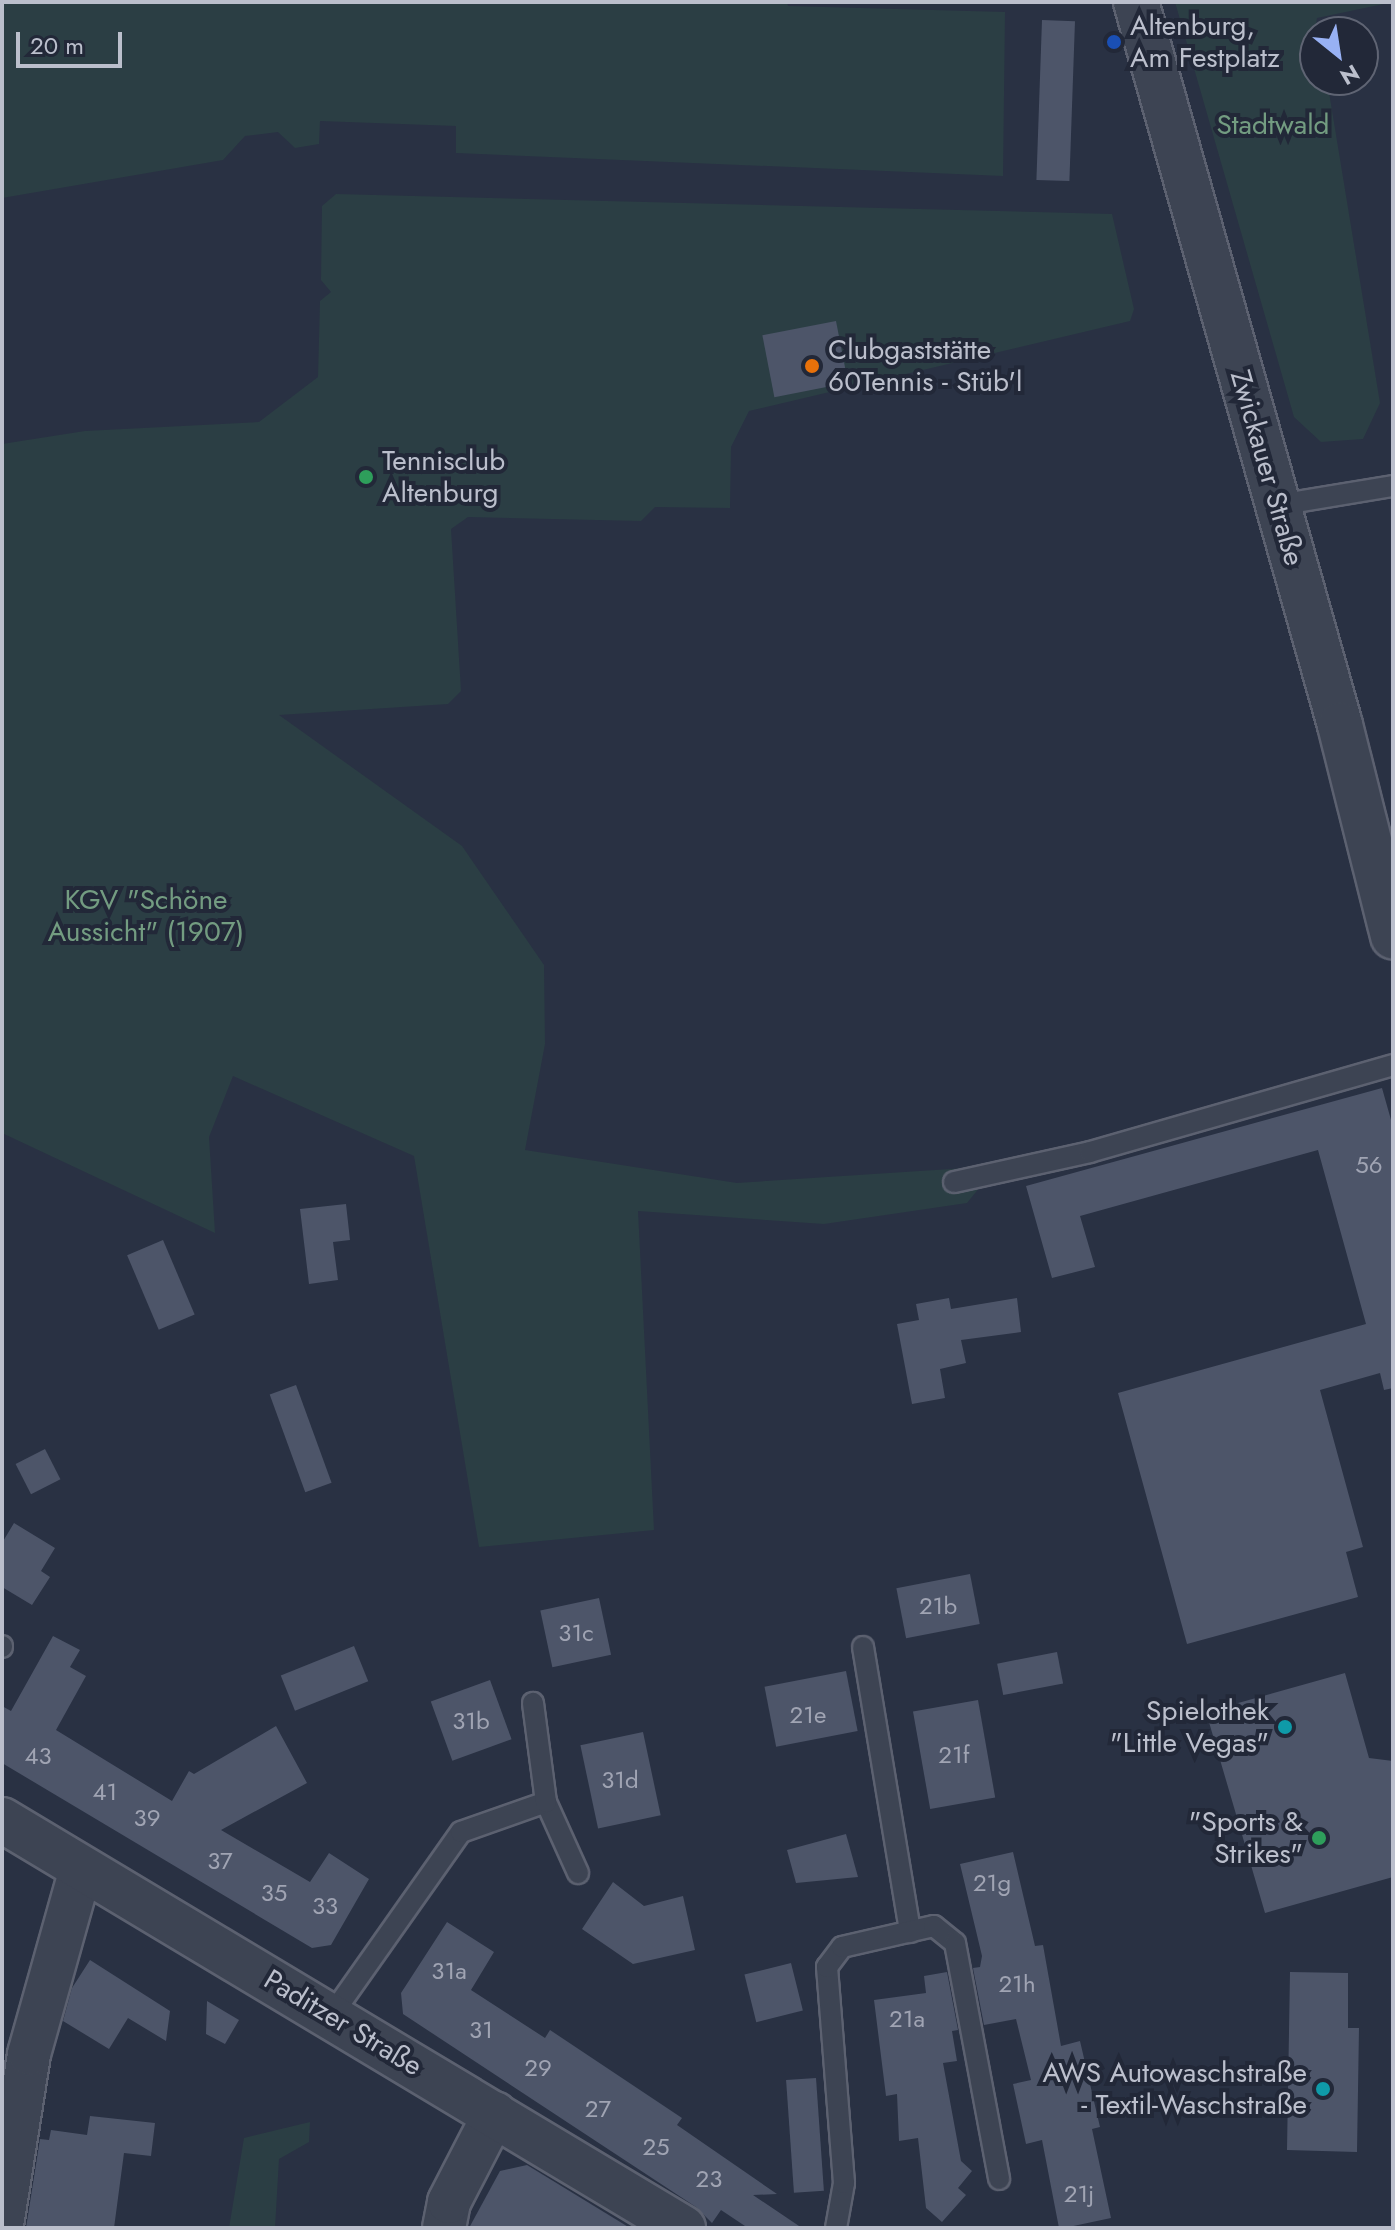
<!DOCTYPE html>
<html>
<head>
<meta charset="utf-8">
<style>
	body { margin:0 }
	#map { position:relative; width:1395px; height:2230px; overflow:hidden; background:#293143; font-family:Jost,sans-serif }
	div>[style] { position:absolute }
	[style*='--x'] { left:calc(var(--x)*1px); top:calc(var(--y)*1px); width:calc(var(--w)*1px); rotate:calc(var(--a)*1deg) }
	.green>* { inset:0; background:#2b3e44 }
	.building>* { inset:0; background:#4d5569; transform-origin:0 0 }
	.roads { filter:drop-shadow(2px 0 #5c6170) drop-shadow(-2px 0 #5c6170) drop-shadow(0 2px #5c6170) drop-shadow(0 -2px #5c6170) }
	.service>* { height:20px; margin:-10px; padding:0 10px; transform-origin:10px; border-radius:10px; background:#3d4453 }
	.minor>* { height:42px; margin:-21px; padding:0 21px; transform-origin:21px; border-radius:21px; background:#3d4453 }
	.tertiary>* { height:44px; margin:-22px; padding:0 22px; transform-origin:22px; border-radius:22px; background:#3d4453 }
	.dots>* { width:22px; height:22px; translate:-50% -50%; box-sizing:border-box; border:4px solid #222838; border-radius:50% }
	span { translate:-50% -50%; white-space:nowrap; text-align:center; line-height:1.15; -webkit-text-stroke:8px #222838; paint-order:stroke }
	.number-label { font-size:24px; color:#a0a4b3 }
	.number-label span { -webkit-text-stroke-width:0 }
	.poi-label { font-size:28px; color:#bbbfcc }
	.left { translate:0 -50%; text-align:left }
	.right { translate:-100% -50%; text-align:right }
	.park-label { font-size:28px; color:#739c81 }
	.street-label { font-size:28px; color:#bbbfcc }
	.frame { position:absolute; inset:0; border:4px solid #bbbfcc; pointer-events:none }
	.north { position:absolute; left:1299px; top:16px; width:80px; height:80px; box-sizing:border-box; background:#222838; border:2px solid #5f6473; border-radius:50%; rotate:150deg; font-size:22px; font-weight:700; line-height:32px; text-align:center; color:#bbbfcc }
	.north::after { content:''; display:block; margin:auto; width:28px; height:36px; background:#98b1f4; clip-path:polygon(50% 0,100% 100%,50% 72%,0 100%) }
	.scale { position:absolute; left:16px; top:32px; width:106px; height:36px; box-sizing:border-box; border:4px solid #bbbfcc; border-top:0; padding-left:10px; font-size:24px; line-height:28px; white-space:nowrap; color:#bbbfcc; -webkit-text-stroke:6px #222838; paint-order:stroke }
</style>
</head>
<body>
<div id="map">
	<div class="green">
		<i style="clip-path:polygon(2px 2px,787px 2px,788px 6px,1005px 12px,1003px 176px,456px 153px,456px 126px,320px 121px,319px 144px,295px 148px,278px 132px,245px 136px,223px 160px,2px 198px)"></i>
		<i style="clip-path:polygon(1175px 2px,1393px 2px,1317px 18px,1315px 32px,1315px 80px,1327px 80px,1380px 403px,1363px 439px,1321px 442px,1294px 417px)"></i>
		<i style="clip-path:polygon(336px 194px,1112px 214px,1134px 309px,1130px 321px,749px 411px,731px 447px,730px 508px,655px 507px,641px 521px,468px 517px,451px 529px,461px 691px,448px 704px,279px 715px,462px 846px,544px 965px,545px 1044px,525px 1150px,737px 1183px,997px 1166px,967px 1203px,824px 1224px,638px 1211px,654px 1530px,479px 1547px,414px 1156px,233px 1076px,209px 1137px,215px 1233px,2px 1133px,2px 444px,85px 431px,259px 422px,318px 377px,320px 301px,331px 292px,321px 280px,322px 206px)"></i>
		<i style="clip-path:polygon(310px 2122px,309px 2142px,279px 2159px,275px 2228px,229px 2228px,244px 2138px)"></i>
	</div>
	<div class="building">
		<i style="left:1042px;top:20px;width:33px;height:160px;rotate:2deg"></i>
		<i style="left:836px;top:321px;width:63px;height:75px;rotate:79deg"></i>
		<i style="clip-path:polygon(1382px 1088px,1393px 1127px,1393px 1388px,1384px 1390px,1380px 1373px,1320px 1390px,1363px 1547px,1346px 1552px,1358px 1597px,1187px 1644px,1118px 1393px,1366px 1324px,1318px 1150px,1080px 1216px,1095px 1267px,1052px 1278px,1026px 1186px)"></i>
		<i style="clip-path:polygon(346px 1204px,350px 1240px,333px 1242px,338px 1280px,309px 1284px,300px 1209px)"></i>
		<i style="left:163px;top:1240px;width:81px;height:39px;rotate:67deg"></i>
		<i style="clip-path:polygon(949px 1298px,951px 1309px,1017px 1298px,1021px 1332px,961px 1340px,966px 1363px,940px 1369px,945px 1398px,912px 1404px,897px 1324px,919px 1320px,916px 1304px)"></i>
		<i style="left:296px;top:1385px;width:104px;height:28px;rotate:70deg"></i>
		<i style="left:45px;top:1449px;width:34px;height:33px;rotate:63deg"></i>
		<i style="clip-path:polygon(14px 1523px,55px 1548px,41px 1571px,50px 1577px,32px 1605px,2px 1587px,2px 1543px)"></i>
		<i style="left:970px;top:1574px;width:51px;height:75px;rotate:79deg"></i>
		<i style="left:599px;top:1598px;width:58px;height:60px;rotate:78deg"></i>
		<i style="clip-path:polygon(53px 1636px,80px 1650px,70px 1667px,86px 1676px,56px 1730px,172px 1801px,189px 1771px,194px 1774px,276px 1726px,307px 1783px,221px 1830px,310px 1882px,329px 1853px,369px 1879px,331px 1945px,312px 1948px,2px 1763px,2px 1706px,11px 1711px)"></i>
		<i style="left:354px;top:1646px;width:38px;height:79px;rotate:68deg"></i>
		<i style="left:1057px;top:1652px;width:32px;height:61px;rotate:79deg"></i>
		<i style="left:846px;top:1671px;width:61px;height:83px;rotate:79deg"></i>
		<i style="clip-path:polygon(1345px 1673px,1369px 1758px,1393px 1761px,1393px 1877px,1265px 1913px,1206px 1712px)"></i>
		<i style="left:490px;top:1680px;width:63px;height:63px;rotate:70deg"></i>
		<i style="left:978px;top:1700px;width:99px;height:66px;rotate:80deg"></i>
		<i style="left:643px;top:1732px;width:85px;height:64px;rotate:78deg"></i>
		<i style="clip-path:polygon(846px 1834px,858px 1877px,796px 1883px,787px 1850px)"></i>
		<i style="clip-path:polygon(1013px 1852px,1035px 1946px,1043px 1945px,1061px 2046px,1080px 2041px,1100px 2127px,1092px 2129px,1111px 2218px,1064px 2228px,1059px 2228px,1042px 2140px,1026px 2144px,1013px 2084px,1031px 2080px,1016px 2019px,984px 2025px,973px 1968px,980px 1967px,982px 1956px,960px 1864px)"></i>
		<i style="clip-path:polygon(613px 1882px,644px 1906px,683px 1896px,695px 1950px,633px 1964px,582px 1929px)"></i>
		<i style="clip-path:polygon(447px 1922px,494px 1952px,471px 1990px,545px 2038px,550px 2030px,682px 2118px,677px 2125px,777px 2194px,753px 2195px,802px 2228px,748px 2228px,721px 2210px,712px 2223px,696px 2207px,403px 2014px,401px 1993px)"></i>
		<i style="clip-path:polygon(90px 1960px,170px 2011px,166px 2041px,128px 2018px,109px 2049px,63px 2021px,72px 1988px)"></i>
		<i style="left:791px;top:1963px;width:49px;height:48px;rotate:76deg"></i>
		<i style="clip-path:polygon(947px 1972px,958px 2030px,952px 2031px,957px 2061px,943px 2063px,961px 2161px,972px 2171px,958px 2188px,966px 2195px,942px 2222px,926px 2208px,918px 2138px,899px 2141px,897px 2094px,886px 2096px,874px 2000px,926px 1993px,924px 1976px)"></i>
		<i style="clip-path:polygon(1290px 1972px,1348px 1973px,1348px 2028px,1359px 2028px,1357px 2152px,1287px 2150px)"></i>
		<i style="clip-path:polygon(207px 2001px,239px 2020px,225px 2044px,206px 2034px)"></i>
		<i style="left:816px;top:2078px;width:113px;height:30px;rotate:86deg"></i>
		<i style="clip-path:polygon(90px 2116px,155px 2123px,151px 2156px,124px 2153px,114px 2228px,26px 2228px,40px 2139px,49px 2140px,51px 2130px,87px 2135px)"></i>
		<i style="clip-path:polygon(527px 2165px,630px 2228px,469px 2228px,500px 2171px)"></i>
	</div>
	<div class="roads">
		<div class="service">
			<i style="--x:1278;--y:505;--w:117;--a:-9.4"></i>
			<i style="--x:954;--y:1182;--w:139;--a:-12.4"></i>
			<i style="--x:1090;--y:1152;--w:315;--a:-16"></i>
			<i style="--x:2;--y:1646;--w:1;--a:90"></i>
			<i style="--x:863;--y:1647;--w:289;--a:80.6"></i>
			<i style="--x:546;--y:1802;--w:78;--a:65.7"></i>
			<i style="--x:331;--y:2016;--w:225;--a:-54.8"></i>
			<i style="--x:461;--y:1832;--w:90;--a:-19.4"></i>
			<i style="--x:546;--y:1802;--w:100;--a:-97.5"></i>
			<i style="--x:836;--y:2228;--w:46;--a:-79.9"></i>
			<i style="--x:844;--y:2183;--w:217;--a:-94.5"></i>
			<i style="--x:827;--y:1967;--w:25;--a:-53"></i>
			<i style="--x:842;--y:1947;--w:94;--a:-12.9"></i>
			<i style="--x:934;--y:1926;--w:27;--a:39"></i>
			<i style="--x:955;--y:1943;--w:240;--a:79.4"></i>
		</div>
		<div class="minor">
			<i style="--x:2;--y:2225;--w:173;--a:-81"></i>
			<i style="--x:29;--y:2054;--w:192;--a:-74.3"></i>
			<i style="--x:444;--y:2228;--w:26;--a:-79"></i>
			<i style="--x:449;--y:2202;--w:100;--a:-62.7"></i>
		</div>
		<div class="tertiary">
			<i style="--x:1136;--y:2;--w:751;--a:74.24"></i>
			<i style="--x:1340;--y:725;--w:218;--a:75.9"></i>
			<i style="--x:2;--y:1820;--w:794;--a:30.93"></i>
		</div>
	</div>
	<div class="dots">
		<i style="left:1114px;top:42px;background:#1a4fb4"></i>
		<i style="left:812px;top:366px;background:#e8710a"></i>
		<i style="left:366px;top:477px;background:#2e9e5b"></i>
		<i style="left:1285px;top:1727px;background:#0f9aa8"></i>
		<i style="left:1319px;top:1838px;background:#2e9e5b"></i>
		<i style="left:1323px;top:2089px;background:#0f9aa8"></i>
	</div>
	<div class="number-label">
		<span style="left:1369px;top:1165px">56</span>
		<span style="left:938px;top:1606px">21b</span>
		<span style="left:576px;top:1633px">31c</span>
		<span style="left:808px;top:1715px">21e</span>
		<span style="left:471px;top:1721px">31b</span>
		<span style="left:954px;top:1755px">21f</span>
		<span style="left:38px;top:1756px">43</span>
		<span style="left:620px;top:1780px">31d</span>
		<span style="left:105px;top:1792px">41</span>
		<span style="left:147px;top:1818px">39</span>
		<span style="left:220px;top:1861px">37</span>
		<span style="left:992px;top:1883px">21g</span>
		<span style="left:274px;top:1893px">35</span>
		<span style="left:325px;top:1906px">33</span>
		<span style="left:449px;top:1971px">31a</span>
		<span style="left:1017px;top:1984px">21h</span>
		<span style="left:907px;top:2019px">21a</span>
		<span style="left:481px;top:2030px">31</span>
		<span style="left:538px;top:2068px">29</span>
		<span style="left:598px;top:2109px">27</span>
		<span style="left:656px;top:2147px">25</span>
		<span style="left:709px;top:2179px">23</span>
		<span style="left:1079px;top:2194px">21j</span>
	</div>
	<div class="poi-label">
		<span class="left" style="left:1130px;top:42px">Altenburg,<br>Am Festplatz</span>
		<span class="left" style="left:828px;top:366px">Clubgaststätte<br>60Tennis - Stüb'l</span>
		<span class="left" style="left:382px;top:477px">Tennisclub<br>Altenburg</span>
		<span class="right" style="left:1269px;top:1727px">Spielothek<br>"Little Vegas"</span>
		<span class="right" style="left:1303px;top:1838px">"Sports &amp;<br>Strikes"</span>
		<span class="right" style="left:1307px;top:2089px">AWS Autowaschstraße<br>- Textil-Waschstraße</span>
	</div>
	<div class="park-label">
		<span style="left:1273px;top:125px">Stadtwald</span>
		<span style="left:146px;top:916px">KGV "Schöne<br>Aussicht" (1907)</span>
	</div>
	<div class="street-label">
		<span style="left:1267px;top:468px;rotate:74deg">Zwickauer Straße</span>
		<span style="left:343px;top:2023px;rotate:31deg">Paditzer Straße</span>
	</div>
	<div class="frame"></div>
	<div class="north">N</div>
	<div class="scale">20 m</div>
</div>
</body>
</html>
